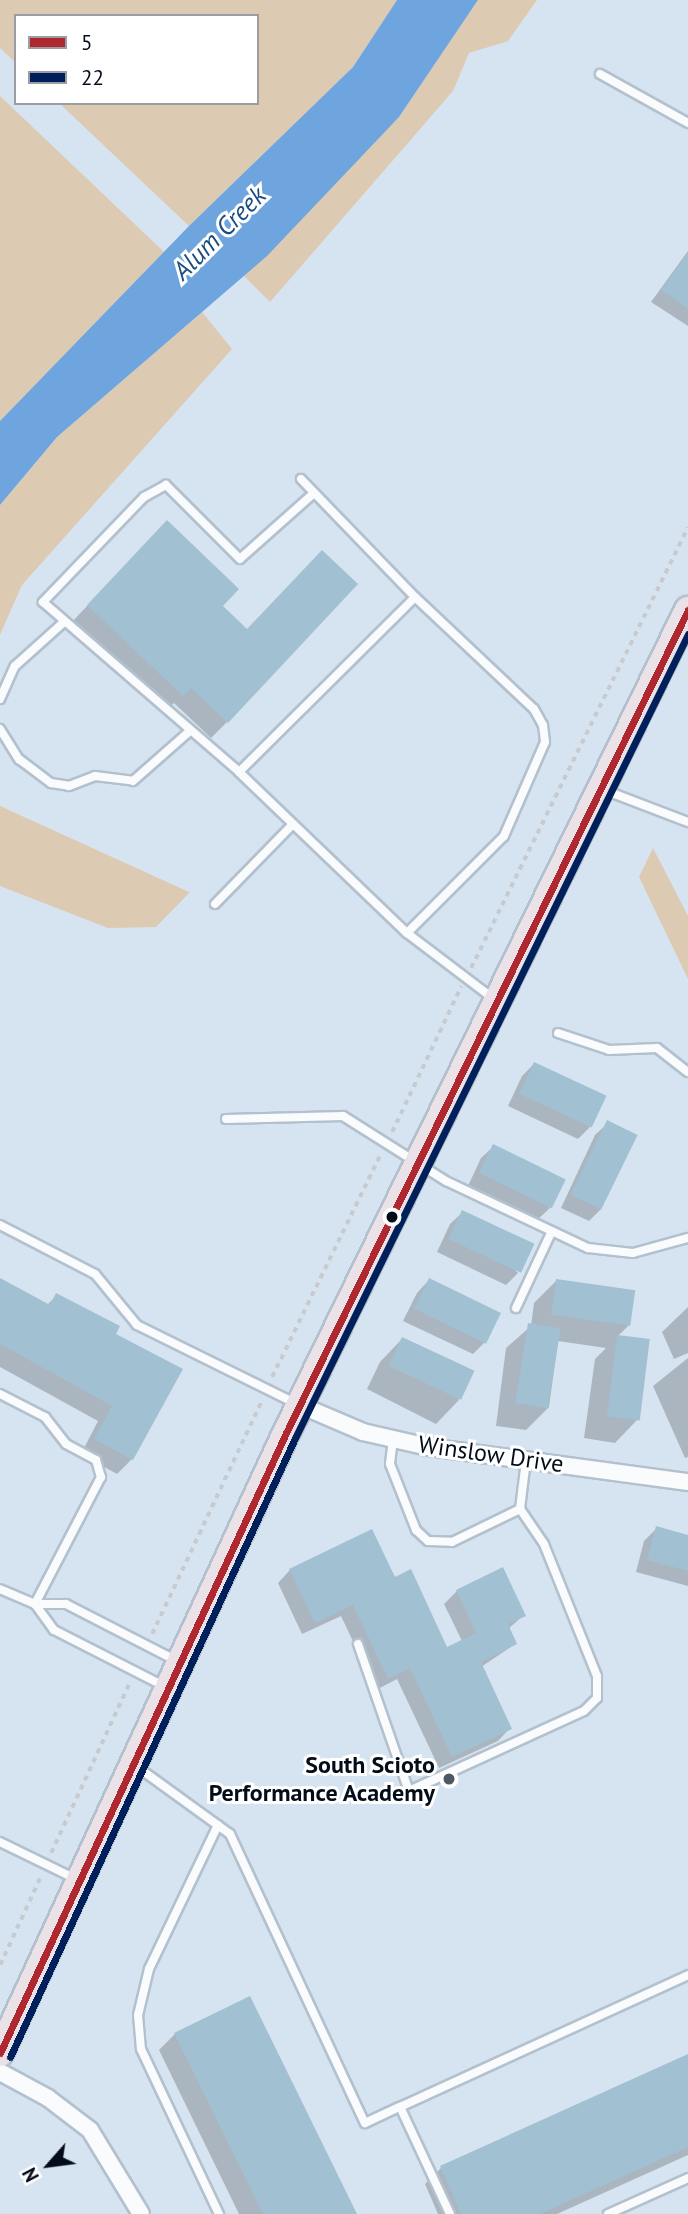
<!DOCTYPE html>
<html>
<head>
<meta charset="utf-8">
<style>
	body { margin:0 }
	#map { position:relative; width:688px; height:2214px; overflow:hidden; background:#d6e3f0; font-family:"PT Sans",sans-serif }
	div>[style] { position:absolute }
	[style*='--x'] { left:calc(var(--x)*1px); top:calc(var(--y)*1px); width:calc(var(--w)*1px); rotate:calc(var(--a)*1deg) }
	.green>* { inset:0; background:#ddcab2 }
	.water>* { inset:0; background:#6ea5de }
	.shadow>* { inset:0; background:#0003 }
	.building>* { inset:0; background:#a1c0d1; transform-origin:0 0 }
	.path>* { height:3.5px; margin-top:-1.75px; transform-origin:0; background:repeating-linear-gradient(90deg,#c7cacf 0 5px,transparent 0 10px) }
	.roads { filter:drop-shadow(2px 0 #b3c0cd) drop-shadow(-2px 0 #b3c0cd) drop-shadow(0 2px #b3c0cd) drop-shadow(0 -2px #b3c0cd) }
	.lane>* { height:8px; margin:-4px; padding:0 4px; transform-origin:4px; border-radius:4px; background:#f9fbfd }
	.street>* { height:16px; margin:-8px; padding:0 8px; transform-origin:8px; border-radius:8px; background:#f9fbfd }
	.primary>* { height:26px; margin:-13px; padding:0 13px; transform-origin:13px; border-radius:13px; background:#eae2e6 }
	.bus-1>* { height:7px; margin:-3.5px; padding:0 3.5px; transform-origin:3.5px; border-radius:3.5px; background:#af272f }
	.bus-2>* { height:7px; margin:-3.5px; padding:0 3.5px; transform-origin:3.5px; border-radius:3.5px; background:#00205b }
	.dots>* { width:19px; height:19px; translate:-50% -50%; box-sizing:border-box; border:4px solid #fff; border-radius:50% }
	span { translate:-50% -50%; white-space:nowrap; text-align:center; line-height:1.15; -webkit-text-stroke:6px #fff; paint-order:stroke }
	.street-label { font-size:24px; color:#030d1a }
	.poi-label { font-size:24px; color:#030d1a; font-weight:700 }
	.right { translate:-100% -50%; text-align:right }
	.water-label { font-size:26px; color:#1a4d7f; font-style:italic }
	.legend { position:absolute; left:14px; top:14px; width:245px; height:91px; box-sizing:border-box; background:#fff; border:2px solid #9a9ea3; margin:0; padding:9px 12px; list-style:none; font-size:21px; color:#030d1a }
	.legend li { display:flex; align-items:center; gap:14px; height:35px }
	.legend b { width:35px; border:2px solid #9a9ea3 }
	.north { position:absolute; left:14px; top:2130px; width:70px; height:70px; -webkit-text-stroke:5px #fff; paint-order:stroke; rotate:242deg; font-size:19px; font-weight:700; line-height:28px; text-align:center; color:#030d1a }
	.north::after { content:''; display:block; margin:auto; width:24px; height:32px; background:#030d1a; clip-path:polygon(50% 0,100% 100%,50% 72%,0 100%) }
</style>
</head>
<body>
<div id="map">
	<div class="green">
		<i style="clip-path:polygon(0 0,397px 0,353px 67px,189px 226px,59px 103px,257px 103px,257px 16px,16px 16px,16px 63px,0 48px)"></i>
		<i style="clip-path:polygon(478px 0,537px 0,508px 41px,469px 53px,453px 91px,270px 302px,244px 276px,399px 117px)"></i>
		<i style="clip-path:polygon(0 96px,164px 252px,0 421px)"></i>
		<i style="clip-path:polygon(202px 312px,232px 349px,22px 585px,0 635px,0 505px,57px 437px)"></i>
		<i style="clip-path:polygon(0 806px,189px 892px,190px 892px,156px 927px,108px 928px,0 886px)"></i>
		<i style="clip-path:polygon(653px 848px,688px 916px,688px 979px,639px 877px)"></i>
	</div>
	<div class="water">
		<i style="clip-path:polygon(397px 0,478px 0,399px 117px,267px 256px,57px 437px,0 505px,0 421px,189px 226px,353px 67px)"></i>
	</div>
	<div class="shadow">
		<i style="clip-path:polygon(688px 251px,688px 326px,651px 302px)"></i>
		<i style="clip-path:polygon(151px 538px,220px 606px,227px 722px,211px 738px,174px 703px,166px 711px,72px 622px)"></i>
		<i style="clip-path:polygon(534px 1064px,590px 1127px,578px 1139px,508px 1106px,522px 1076px)"></i>
		<i style="clip-path:polygon(608px 1123px,601px 1209px,589px 1221px,561px 1208px,595px 1135px)"></i>
		<i style="clip-path:polygon(494px 1146px,550px 1208px,537px 1220px,468px 1186px,481px 1158px)"></i>
		<i style="clip-path:polygon(463px 1212px,518px 1273px,506px 1285px,437px 1252px,450px 1224px)"></i>
		<i style="clip-path:polygon(0 1280px,47px 1305px,57px 1295px,114px 1335px,132px 1459px,117px 1474px,81px 1454px,98px 1421px,0 1367px)"></i>
		<i style="clip-path:polygon(429px 1280px,485px 1342px,473px 1354px,403px 1321px,417px 1293px)"></i>
		<i style="clip-path:polygon(556px 1281px,629px 1325px,617px 1337px,637px 1420px,615px 1443px,584px 1438px,595px 1359px,606px 1348px,558px 1341px,549px 1407px,526px 1430px,496px 1426px,506px 1348px,531px 1326px,534px 1303px)"></i>
		<i style="clip-path:polygon(688px 1307px,688px 1353px,674px 1359px,662px 1332px)"></i>
		<i style="clip-path:polygon(402px 1339px,472px 1372px,458px 1401px,436px 1424px,367px 1389px,380px 1362px)"></i>
		<i style="clip-path:polygon(688px 1358px,688px 1457px,685px 1458px,653px 1386px)"></i>
		<i style="clip-path:polygon(657px 1528px,688px 1537px,688px 1586px,636px 1572px,644px 1541px)"></i>
		<i style="clip-path:polygon(290px 1570px,394px 1579px,447px 1649px,462px 1641px,444px 1604px,457px 1591px,524px 1615px,508px 1629px,515px 1644px,481px 1667px,510px 1728px,498px 1741px,439px 1768px,397px 1679px,376px 1690px,341px 1616px,302px 1634px,278px 1583px)"></i>
		<i style="clip-path:polygon(175px 2034px,355px 2214px,239px 2214px,159px 2050px)"></i>
		<i style="clip-path:polygon(688px 2056px,688px 2155px,557px 2214px,438px 2214px,425px 2184px,441px 2168px)"></i>
	</div>
	<div class="building">
		<i style="clip-path:polygon(688px 253px,688px 309px,661px 290px)"></i>
		<i style="clip-path:polygon(167px 520px,239px 589px,223px 606px,247px 629px,322px 550px,358px 584px,228px 723px,191px 688px,183px 696px,87px 605px)"></i>
		<i style="left:534px;top:1062px;width:80px;height:35px;rotate:25deg"></i>
		<i style="left:607px;top:1120px;width:34px;height:83px;rotate:26deg"></i>
		<i style="left:493px;top:1144px;width:81px;height:32px;rotate:26deg"></i>
		<i style="left:462px;top:1210px;width:80px;height:32px;rotate:25deg"></i>
		<i style="clip-path:polygon(0 1278px,50px 1305px,56px 1293px,120px 1326px,116px 1334px,183px 1369px,133px 1460px,94px 1439px,112px 1406px,0 1344px)"></i>
		<i style="left:429px;top:1278px;width:80px;height:34px;rotate:26deg"></i>
		<i style="left:556px;top:1279px;width:80px;height:36px;rotate:8deg"></i>
		<i style="left:528px;top:1323px;width:33px;height:81px;rotate:9deg"></i>
		<i style="left:617px;top:1335px;width:33px;height:82px;rotate:7deg"></i>
		<i style="left:402px;top:1337px;width:80px;height:32px;rotate:25deg"></i>
		<i style="clip-path:polygon(656px 1526px,688px 1535px,688px 1571px,647px 1560px)"></i>
		<i style="clip-path:polygon(372px 1529px,395px 1577px,411px 1569px,447px 1647px,476px 1633px,456px 1590px,503px 1567px,526px 1616px,508px 1624px,517px 1644px,481px 1662px,512px 1729px,452px 1757px,410px 1668px,388px 1679px,353px 1605px,315px 1623px,289px 1569px)"></i>
		<i style="clip-path:polygon(250px 1996px,357px 2214px,263px 2214px,174px 2033px)"></i>
		<i style="clip-path:polygon(688px 2054px,688px 2147px,540px 2214px,461px 2214px,440px 2166px)"></i>
	</div>
	<div class="path">
		<i style="--x:471;--y:968;--w:491;--a:-63.8"></i>
		<i style="--x:392;--y:1132;--w:161;--a:-64.6"></i>
		<i style="--x:272;--y:1377;--w:248;--a:-64"></i>
		<i style="--x:152;--y:1634;--w:259;--a:-64.8"></i>
		<i style="--x:51;--y:1853;--w:188;--a:-65.2"></i>
		<i style="--x:0;--y:1965;--w:98;--a:-65.3"></i>
	</div>
	<div class="roads">
		<div class="lane">
			<i style="--x:600;--y:74;--w:101;--a:29.1"></i>
			<i style="--x:301;--y:479;--w:164;--a:46"></i>
			<i style="--x:415;--y:597;--w:163;--a:43.3"></i>
			<i style="--x:534;--y:709;--w:18;--a:61"></i>
			<i style="--x:543;--y:725;--w:17;--a:83"></i>
			<i style="--x:545;--y:742;--w:103;--a:113.6"></i>
			<i style="--x:504;--y:836;--w:137;--a:135"></i>
			<i style="--x:314;--y:493;--w:99;--a:138.3"></i>
			<i style="--x:240;--y:559;--w:105;--a:-135"></i>
			<i style="--x:166;--y:485;--w:25;--a:151"></i>
			<i style="--x:144;--y:497;--w:146;--a:133.9"></i>
			<i style="--x:43;--y:602;--w:259;--a:40.9"></i>
			<i style="--x:239;--y:772;--w:233;--a:43.8"></i>
			<i style="--x:407;--y:933;--w:109;--a:37.2"></i>
			<i style="--x:0;--y:699;--w:36;--a:-66"></i>
			<i style="--x:15;--y:666;--w:67;--a:-42"></i>
			<i style="--x:0;--y:729;--w:36;--a:58"></i>
			<i style="--x:19;--y:759;--w:40;--a:37"></i>
			<i style="--x:51;--y:783;--w:18;--a:9"></i>
			<i style="--x:69;--y:786;--w:28;--a:-21"></i>
			<i style="--x:95;--y:776;--w:38;--a:7"></i>
			<i style="--x:133;--y:781;--w:76;--a:-41.3"></i>
			<i style="--x:239;--y:772;--w:248;--a:-44.8"></i>
			<i style="--x:604;--y:790;--w:90;--a:20.9"></i>
			<i style="--x:215;--y:904;--w:110;--a:-45.7"></i>
			<i style="--x:558;--y:1033;--w:54;--a:18.4"></i>
			<i style="--x:609;--y:1050;--w:48;--a:-2.4"></i>
			<i style="--x:657;--y:1048;--w:39;--a:38"></i>
			<i style="--x:226;--y:1119;--w:117;--a:-1.5"></i>
			<i style="--x:343;--y:1116;--w:122;--a:32.3"></i>
			<i style="--x:446;--y:1181;--w:157;--a:25.3"></i>
			<i style="--x:588;--y:1248;--w:45;--a:6.3"></i>
			<i style="--x:633;--y:1253;--w:57;--a:-15.3"></i>
			<i style="--x:0;--y:1225;--w:107;--a:27.3"></i>
			<i style="--x:95;--y:1274;--w:66;--a:50.5"></i>
			<i style="--x:137;--y:1325;--w:178;--a:26.3"></i>
			<i style="--x:516;--y:1308;--w:83;--a:-65"></i>
			<i style="--x:0;--y:1394;--w:51;--a:27.1"></i>
			<i style="--x:45;--y:1417;--w:34;--a:52"></i>
			<i style="--x:66;--y:1444;--w:34;--a:28"></i>
			<i style="--x:96;--y:1460;--w:18;--a:74"></i>
			<i style="--x:101;--y:1477;--w:143;--a:117.5"></i>
			<i style="--x:35;--y:1604;--w:38;--a:-157"></i>
			<i style="--x:393;--y:1439;--w:25;--a:97"></i>
			<i style="--x:390;--y:1464;--w:71;--a:68.5"></i>
			<i style="--x:416;--y:1530;--w:16;--a:43"></i>
			<i style="--x:428;--y:1541;--w:24;--a:2"></i>
			<i style="--x:452;--y:1542;--w:76;--a:-25.9"></i>
			<i style="--x:35;--y:1604;--w:32;--a:54"></i>
			<i style="--x:54;--y:1630;--w:126;--a:27"></i>
			<i style="--x:35;--y:1604;--w:31;--a:0"></i>
			<i style="--x:66;--y:1604;--w:125;--a:27.2"></i>
			<i style="--x:358;--y:1644;--w:156;--a:70.9"></i>
			<i style="--x:409;--y:1791;--w:192;--a:-24.6"></i>
			<i style="--x:584;--y:1711;--w:18;--a:-45"></i>
			<i style="--x:597;--y:1698;--w:22;--a:-90"></i>
			<i style="--x:597;--y:1676;--w:142;--a:-111.9"></i>
			<i style="--x:544;--y:1544;--w:42;--a:-124.4"></i>
			<i style="--x:520;--y:1509;--w:49;--a:-83"></i>
			<i style="--x:136;--y:1766;--w:116;--a:35.9"></i>
			<i style="--x:230;--y:1834;--w:319;--a:65"></i>
			<i style="--x:365;--y:2123;--w:38;--a:-25"></i>
			<i style="--x:218;--y:1825;--w:160;--a:115.6"></i>
			<i style="--x:149;--y:1969;--w:47;--a:103.4"></i>
			<i style="--x:138;--y:2015;--w:34;--a:85"></i>
			<i style="--x:141;--y:2049;--w:183;--a:64.7"></i>
			<i style="--x:0;--y:1842;--w:85;--a:26"></i>
			<i style="--x:450;--y:2214;--w:118;--a:-115"></i>
			<i style="--x:400;--y:2107;--w:317;--a:-24.6"></i>
			<i style="--x:608;--y:2214;--w:88;--a:-24.2"></i>
		</div>
		<div class="street">
			<i style="--x:300;--y:1405;--w:69;--a:23.2"></i>
			<i style="--x:363;--y:1432;--w:67;--a:13"></i>
			<i style="--x:428;--y:1447;--w:262;--a:7.7"></i>
			<i style="--x:0;--y:2072;--w:55;--a:28.4"></i>
			<i style="--x:48;--y:2098;--w:53;--a:37.3"></i>
			<i style="--x:90;--y:2130;--w:98;--a:58.7"></i>
		</div>
		<div class="primary">
			<i style="--x:0;--y:2053;--w:683;--a:-65.24"></i>
			<i style="--x:286;--y:1433;--w:916;--a:-63.97"></i>
		</div>
	</div>
	<div class="bus-1">
		<i style="--x:0;--y:2053;--w:683;--a:-65.24"></i>
		<i style="--x:286;--y:1433;--w:916;--a:-63.97"></i>
	</div>
	<div class="bus-2">
		<i style="--x:10;--y:2057;--w:681;--a:-65.28"></i>
		<i style="--x:295;--y:1438;--w:895;--a:-63.95"></i>
	</div>
	<div class="dots">
		<i style="left:392px;top:1217px;background:#030d1a"></i>
		<i style="left:449px;top:1779px;background:#4d5865"></i>
	</div>
	<div class="street-label">
		<span style="left:491px;top:1454px;rotate:8deg">Winslow Drive</span>
	</div>
	<div class="poi-label">
		<span class="right" style="left:435px;top:1779px">South Scioto<br>Performance Academy</span>
	</div>
	<div class="water-label">
		<span style="left:219px;top:233px;rotate:-45deg">Alum Creek</span>
	</div>
	<ul class="legend">
	<li><b style="height:9px;background:#af272f"></b>5</li>
	<li><b style="height:9px;background:#00205b"></b>22</li>
	</ul>
	<div class="north">N</div>
</div>
</body>
</html>
